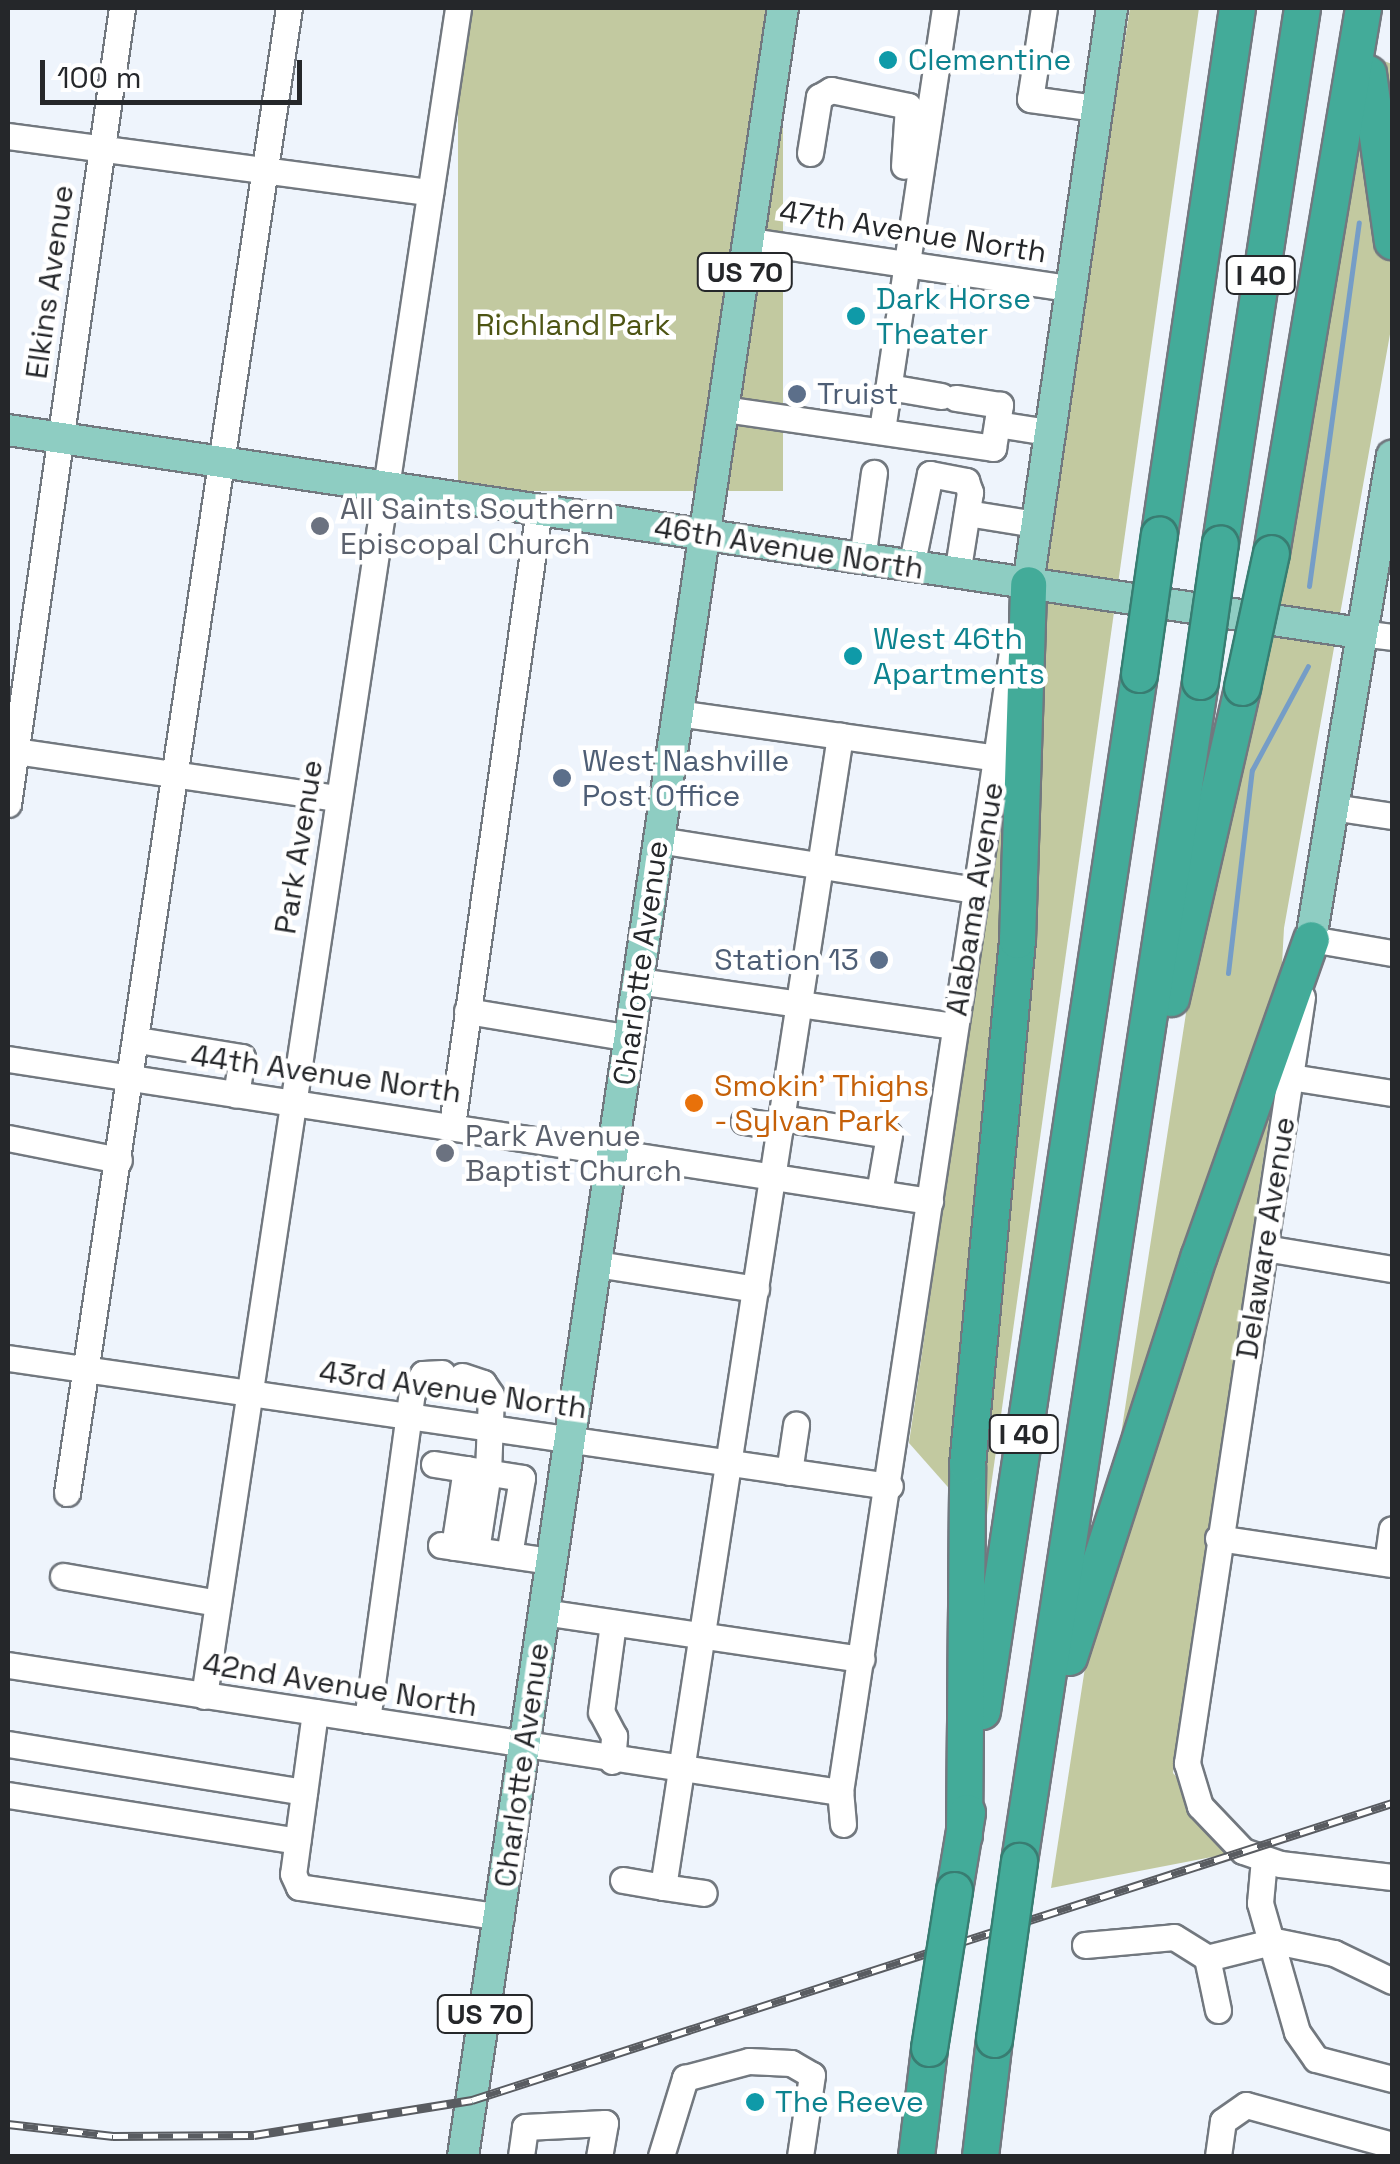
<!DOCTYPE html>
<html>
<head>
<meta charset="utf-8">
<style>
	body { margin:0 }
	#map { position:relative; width:1400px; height:2164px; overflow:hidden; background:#eef4fc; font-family:"Space Grotesk",sans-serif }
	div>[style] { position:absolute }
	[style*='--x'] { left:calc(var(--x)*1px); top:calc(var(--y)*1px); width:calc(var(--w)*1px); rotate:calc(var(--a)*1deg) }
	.green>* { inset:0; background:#c2c9a0; transform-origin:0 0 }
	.stream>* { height:5px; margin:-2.5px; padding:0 2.5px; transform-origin:2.5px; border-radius:2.5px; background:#759dc7 }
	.roads { filter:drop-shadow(2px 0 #72787f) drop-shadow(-2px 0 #72787f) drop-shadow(0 2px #72787f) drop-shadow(0 -2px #72787f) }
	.minor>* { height:25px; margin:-12.5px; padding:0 12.5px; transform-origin:12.5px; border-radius:12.5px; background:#fff }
	.major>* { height:30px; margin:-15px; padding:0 15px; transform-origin:15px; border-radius:15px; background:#8ecdc2 }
	.highway>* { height:35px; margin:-17.5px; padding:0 17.5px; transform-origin:17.5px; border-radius:17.5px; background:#43ab99 }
	.rail>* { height:9px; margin-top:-4.5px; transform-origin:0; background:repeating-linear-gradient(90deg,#fff 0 15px,#595c61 0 30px); box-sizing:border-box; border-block:2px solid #595c61 }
	.bridges { filter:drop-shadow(2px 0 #387d72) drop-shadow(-2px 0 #387d72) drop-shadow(0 2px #387d72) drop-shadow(0 -2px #387d72) }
	.highway-bridge>* { height:35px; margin:-17.5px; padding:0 17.5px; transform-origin:17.5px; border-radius:17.5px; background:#43ab99 }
	.dots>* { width:28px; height:28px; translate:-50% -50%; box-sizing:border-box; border:5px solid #fff; border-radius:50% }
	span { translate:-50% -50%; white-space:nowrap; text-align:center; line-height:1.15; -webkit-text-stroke:9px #fff; paint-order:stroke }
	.shield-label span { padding:2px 8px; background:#fff; border:2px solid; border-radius:8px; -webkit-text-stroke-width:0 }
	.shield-label { font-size:28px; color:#25272a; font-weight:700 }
	.culture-label { font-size:30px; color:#0d838f }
	.left { translate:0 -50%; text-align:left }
	.street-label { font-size:30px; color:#25272a }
	.park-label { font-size:30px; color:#4d5413 }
	.service-label { font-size:30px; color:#4e5e75 }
	.right { translate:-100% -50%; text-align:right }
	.worship-label { font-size:30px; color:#5b616d }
	.food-label { font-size:30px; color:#c56008 }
	.frame { position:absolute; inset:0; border:10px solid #25272a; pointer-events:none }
	.scale { position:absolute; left:40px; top:60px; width:262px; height:45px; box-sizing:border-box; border:5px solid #25272a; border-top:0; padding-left:12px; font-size:30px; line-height:35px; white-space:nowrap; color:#25272a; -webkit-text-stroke:8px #fff; paint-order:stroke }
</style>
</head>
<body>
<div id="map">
	<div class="green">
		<i style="left:458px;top:8px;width:325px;height:483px"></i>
		<i style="clip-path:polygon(1130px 8px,1199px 8px,985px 1529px,909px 1443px,987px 902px)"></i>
		<i style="clip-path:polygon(1376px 58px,1392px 64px,1392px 323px,1284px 928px,1276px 1073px,1173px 1773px,1243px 1851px,1051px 1888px,1197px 942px,1297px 503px)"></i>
	</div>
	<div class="stream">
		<i style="--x:1309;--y:586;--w:367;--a:-82.2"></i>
		<i style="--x:1228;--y:973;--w:204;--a:-83.3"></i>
		<i style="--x:1252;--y:770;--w:118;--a:-61.7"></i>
	</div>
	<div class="roads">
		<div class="minor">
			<i style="--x:1044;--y:8;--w:92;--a:98.7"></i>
			<i style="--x:1030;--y:99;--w:67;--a:7.8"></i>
			<i style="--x:8;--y:136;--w:426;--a:7.6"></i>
			<i style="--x:810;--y:153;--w:57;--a:-80.9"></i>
			<i style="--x:819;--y:97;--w:14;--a:-30"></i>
			<i style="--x:831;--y:90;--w:79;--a:11.7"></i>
			<i style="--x:908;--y:106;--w:60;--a:93.8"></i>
			<i style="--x:750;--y:241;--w:320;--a:8.4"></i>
			<i style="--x:889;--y:387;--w:53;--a:9.8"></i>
			<i style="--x:724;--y:409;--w:272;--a:8.2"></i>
			<i style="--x:993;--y:448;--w:44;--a:-80.8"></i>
			<i style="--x:1000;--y:405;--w:45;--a:-171"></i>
			<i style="--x:997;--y:424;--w:52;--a:8.9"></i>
			<i style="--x:882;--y:430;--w:427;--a:-81.5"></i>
			<i style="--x:967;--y:513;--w:70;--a:9.1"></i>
			<i style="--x:862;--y:559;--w:87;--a:-82.1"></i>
			<i style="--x:911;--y:567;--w:95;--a:-78.5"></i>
			<i style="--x:930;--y:474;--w:37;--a:11"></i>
			<i style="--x:966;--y:481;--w:12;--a:70"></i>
			<i style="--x:970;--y:492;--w:83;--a:99"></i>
			<i style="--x:1360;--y:633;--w:32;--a:7"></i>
			<i style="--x:678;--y:713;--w:322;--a:8"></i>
			<i style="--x:8;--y:750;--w:334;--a:8.3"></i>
			<i style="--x:8;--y:804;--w:804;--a:-81.85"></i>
			<i style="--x:1332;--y:807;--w:61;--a:8.5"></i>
			<i style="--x:659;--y:840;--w:321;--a:9"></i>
			<i style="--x:1309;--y:953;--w:14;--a:-82"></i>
			<i style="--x:1311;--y:939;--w:82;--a:9.8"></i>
			<i style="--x:638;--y:981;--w:320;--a:8.1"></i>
			<i style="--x:1302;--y:997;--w:775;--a:98.54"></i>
			<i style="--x:1187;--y:1763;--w:45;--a:73.2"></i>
			<i style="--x:1200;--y:1806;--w:62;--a:46.3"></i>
			<i style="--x:1243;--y:1851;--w:39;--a:19"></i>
			<i style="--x:1280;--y:1864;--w:113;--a:6.6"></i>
			<i style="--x:467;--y:1011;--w:165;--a:9.4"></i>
			<i style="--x:138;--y:1040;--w:105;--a:9.3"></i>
			<i style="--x:242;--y:1057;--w:38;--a:99"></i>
			<i style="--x:8;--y:1059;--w:933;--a:8.76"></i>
			<i style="--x:1291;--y:1077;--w:102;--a:9"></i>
			<i style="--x:782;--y:1118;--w:108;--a:9"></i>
			<i style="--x:889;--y:1135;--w:59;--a:99.8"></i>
			<i style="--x:744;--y:1121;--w:37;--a:9"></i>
			<i style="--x:452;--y:1125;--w:622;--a:-81.96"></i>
			<i style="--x:8;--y:1138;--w:113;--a:11.2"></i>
			<i style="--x:1265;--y:1248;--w:129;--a:9.4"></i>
			<i style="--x:597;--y:1264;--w:161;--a:8.9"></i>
			<i style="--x:8;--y:1358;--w:891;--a:8.26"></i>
			<i style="--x:462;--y:1376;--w:22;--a:18"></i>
			<i style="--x:483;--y:1383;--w:14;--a:56"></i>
			<i style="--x:491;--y:1395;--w:77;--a:92.2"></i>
			<i style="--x:488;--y:1472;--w:79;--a:98.7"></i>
			<i style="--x:434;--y:1464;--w:89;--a:9"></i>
			<i style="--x:522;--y:1478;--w:78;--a:99.6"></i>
			<i style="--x:789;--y:1472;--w:48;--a:-81.5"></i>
			<i style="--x:67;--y:1493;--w:1502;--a:-81.5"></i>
			<i style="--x:1218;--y:1538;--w:176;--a:8.5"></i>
			<i style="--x:441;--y:1545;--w:111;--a:8.3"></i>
			<i style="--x:454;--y:1547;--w:79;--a:-81.3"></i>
			<i style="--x:1387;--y:1563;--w:34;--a:-82"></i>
			<i style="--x:63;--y:1576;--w:157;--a:9.9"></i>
			<i style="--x:543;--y:1612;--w:322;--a:8.4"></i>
			<i style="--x:8;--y:1665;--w:842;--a:8.68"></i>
			<i style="--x:204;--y:1696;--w:1707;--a:-81.44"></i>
			<i style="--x:315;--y:1712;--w:163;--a:97.7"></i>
			<i style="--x:293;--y:1874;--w:14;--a:65"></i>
			<i style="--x:299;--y:1887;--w:204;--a:8.4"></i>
			<i style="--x:367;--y:1720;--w:330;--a:-82.2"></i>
			<i style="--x:412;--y:1393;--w:22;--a:-60"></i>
			<i style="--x:423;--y:1374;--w:19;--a:-3"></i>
			<i style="--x:8;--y:1744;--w:300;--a:9.2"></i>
			<i style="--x:612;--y:1761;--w:25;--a:-85"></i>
			<i style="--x:614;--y:1736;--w:27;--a:-118"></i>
			<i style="--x:601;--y:1712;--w:90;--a:-82.3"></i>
			<i style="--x:8;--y:1795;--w:293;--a:9"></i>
			<i style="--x:843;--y:1824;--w:32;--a:-95"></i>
			<i style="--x:840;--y:1792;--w:1153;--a:-81.42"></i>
			<i style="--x:1264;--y:1859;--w:44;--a:95.2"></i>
			<i style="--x:1260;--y:1903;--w:134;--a:74"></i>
			<i style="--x:1297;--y:2032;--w:33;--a:55"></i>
			<i style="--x:1316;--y:2059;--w:79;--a:14.7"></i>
			<i style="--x:623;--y:1880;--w:41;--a:9.9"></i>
			<i style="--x:663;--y:1887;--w:1165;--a:-81.26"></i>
			<i style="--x:663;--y:1887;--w:41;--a:8.3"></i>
			<i style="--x:1085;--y:1945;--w:89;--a:-5.1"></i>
			<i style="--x:1174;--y:1937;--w:39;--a:32"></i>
			<i style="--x:1218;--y:2010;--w:53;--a:-101.9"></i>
			<i style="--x:1207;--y:1958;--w:70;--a:-14"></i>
			<i style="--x:1275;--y:1941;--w:60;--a:11.5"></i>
			<i style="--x:1334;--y:1953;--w:64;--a:25.8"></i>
			<i style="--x:521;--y:2156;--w:29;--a:-82"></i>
			<i style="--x:525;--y:2127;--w:80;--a:-2.9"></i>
			<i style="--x:605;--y:2123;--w:34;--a:100"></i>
			<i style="--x:661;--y:2156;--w:82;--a:-72.9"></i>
			<i style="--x:685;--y:2078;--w:66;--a:-14.9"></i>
			<i style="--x:749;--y:2061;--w:42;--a:2.7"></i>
			<i style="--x:791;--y:2063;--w:24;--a:30"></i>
			<i style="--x:812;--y:2075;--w:82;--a:98.4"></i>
			<i style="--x:1218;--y:2156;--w:35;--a:-82"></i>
			<i style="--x:1223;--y:2121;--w:28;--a:-35"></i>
			<i style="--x:1246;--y:2105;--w:151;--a:15.3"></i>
		</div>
		<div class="major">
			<i style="--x:8;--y:430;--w:1367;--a:8.54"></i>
			<i style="--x:1028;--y:584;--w:582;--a:-81.7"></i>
			<i style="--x:1311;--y:939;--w:490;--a:-80.5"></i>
			<i style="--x:463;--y:2156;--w:2172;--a:-81.53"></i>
		</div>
		<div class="highway">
			<i style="--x:1368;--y:73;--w:170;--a:81.9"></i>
			<i style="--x:1159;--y:534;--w:532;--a:-81.57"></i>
			<i style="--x:1220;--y:543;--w:541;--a:-81.29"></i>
			<i style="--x:1271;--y:553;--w:553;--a:-80.42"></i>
			<i style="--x:1171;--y:998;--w:319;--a:-77.1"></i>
			<i style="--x:1069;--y:1657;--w:422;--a:-72.1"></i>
			<i style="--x:1199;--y:1255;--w:335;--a:-70.5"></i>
			<i style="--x:982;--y:1711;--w:1049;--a:-81.39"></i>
			<i style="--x:964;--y:1835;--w:370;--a:-89.5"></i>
			<i style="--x:967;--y:1465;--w:527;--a:-84.56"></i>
			<i style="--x:1017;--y:940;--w:356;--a:-88.2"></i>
			<i style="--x:1019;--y:1861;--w:1194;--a:-81.28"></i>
			<i style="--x:954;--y:1890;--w:79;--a:-80.5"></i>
			<i style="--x:916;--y:2156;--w:109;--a:-83.1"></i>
			<i style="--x:980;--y:2156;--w:118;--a:-83.2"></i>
		</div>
	</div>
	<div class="rail">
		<i style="--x:8;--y:2124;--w:106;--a:6.5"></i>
		<i style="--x:113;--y:2136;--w:141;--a:-0.4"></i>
		<i style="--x:254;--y:2135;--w:221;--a:-9.1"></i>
		<i style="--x:472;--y:2100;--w:967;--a:-17.89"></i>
	</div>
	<div class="bridges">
		<div class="highway-bridge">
			<i style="--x:1139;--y:674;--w:141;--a:-81.9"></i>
			<i style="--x:1200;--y:681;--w:139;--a:-81.8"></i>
			<i style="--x:1242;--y:687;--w:137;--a:-77.8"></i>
			<i style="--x:994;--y:2039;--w:180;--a:-82"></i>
			<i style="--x:929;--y:2048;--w:160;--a:-81"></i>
		</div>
	</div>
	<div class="dots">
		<i style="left:888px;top:60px;background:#0f9aa8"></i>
		<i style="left:856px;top:316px;background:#0f9aa8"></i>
		<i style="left:797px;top:394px;background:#5c6f8a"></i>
		<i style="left:320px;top:526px;background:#6b7280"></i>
		<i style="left:853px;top:656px;background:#0f9aa8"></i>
		<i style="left:562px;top:778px;background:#5c6f8a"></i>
		<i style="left:879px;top:960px;background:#5c6f8a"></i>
		<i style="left:694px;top:1103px;background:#e8710a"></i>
		<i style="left:445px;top:1153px;background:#6b7280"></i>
		<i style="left:755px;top:2102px;background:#0f9aa8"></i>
	</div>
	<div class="shield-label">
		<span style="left:745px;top:272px">US 70</span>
		<span style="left:1261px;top:275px">I 40</span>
		<span style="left:1024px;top:1434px">I 40</span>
		<span style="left:485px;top:2014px">US 70</span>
	</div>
	<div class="culture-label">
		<span class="left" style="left:908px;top:60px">Clementine</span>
		<span class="left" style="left:876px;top:316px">Dark Horse<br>Theater</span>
		<span class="left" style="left:873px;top:656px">West 46th<br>Apartments</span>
		<span class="left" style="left:775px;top:2102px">The Reeve</span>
	</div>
	<div class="street-label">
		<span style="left:913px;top:232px;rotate:9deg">47th Avenue North</span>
		<span style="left:50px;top:282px;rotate:-82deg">Elkins Avenue</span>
		<span style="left:789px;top:548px;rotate:9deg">46th Avenue North</span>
		<span style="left:299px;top:847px;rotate:-81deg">Park Avenue</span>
		<span style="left:975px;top:899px;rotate:-81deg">Alabama Avenue</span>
		<span style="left:641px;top:963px;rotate:-82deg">Charlotte Avenue</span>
		<span style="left:326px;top:1074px;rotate:8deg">44th Avenue North</span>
		<span style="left:1266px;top:1238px;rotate:-81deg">Delaware Avenue</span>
		<span style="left:453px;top:1390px;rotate:8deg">43rd Avenue North</span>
		<span style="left:340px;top:1685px;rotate:9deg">42nd Avenue North</span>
		<span style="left:522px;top:1765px;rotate:-82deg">Charlotte Avenue</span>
	</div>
	<div class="park-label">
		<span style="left:573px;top:325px">Richland Park</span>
	</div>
	<div class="service-label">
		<span class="left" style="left:817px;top:394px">Truist</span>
		<span class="left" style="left:582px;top:778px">West Nashville<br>Post Office</span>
		<span class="right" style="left:859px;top:960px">Station 13</span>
	</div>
	<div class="worship-label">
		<span class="left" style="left:340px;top:526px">All Saints Southern<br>Episcopal Church</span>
		<span class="left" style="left:465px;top:1153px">Park Avenue<br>Baptist Church</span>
	</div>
	<div class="food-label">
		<span class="left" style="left:714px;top:1103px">Smokin' Thighs<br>- Sylvan Park</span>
	</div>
	<div class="frame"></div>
	<div class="scale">100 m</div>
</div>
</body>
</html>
